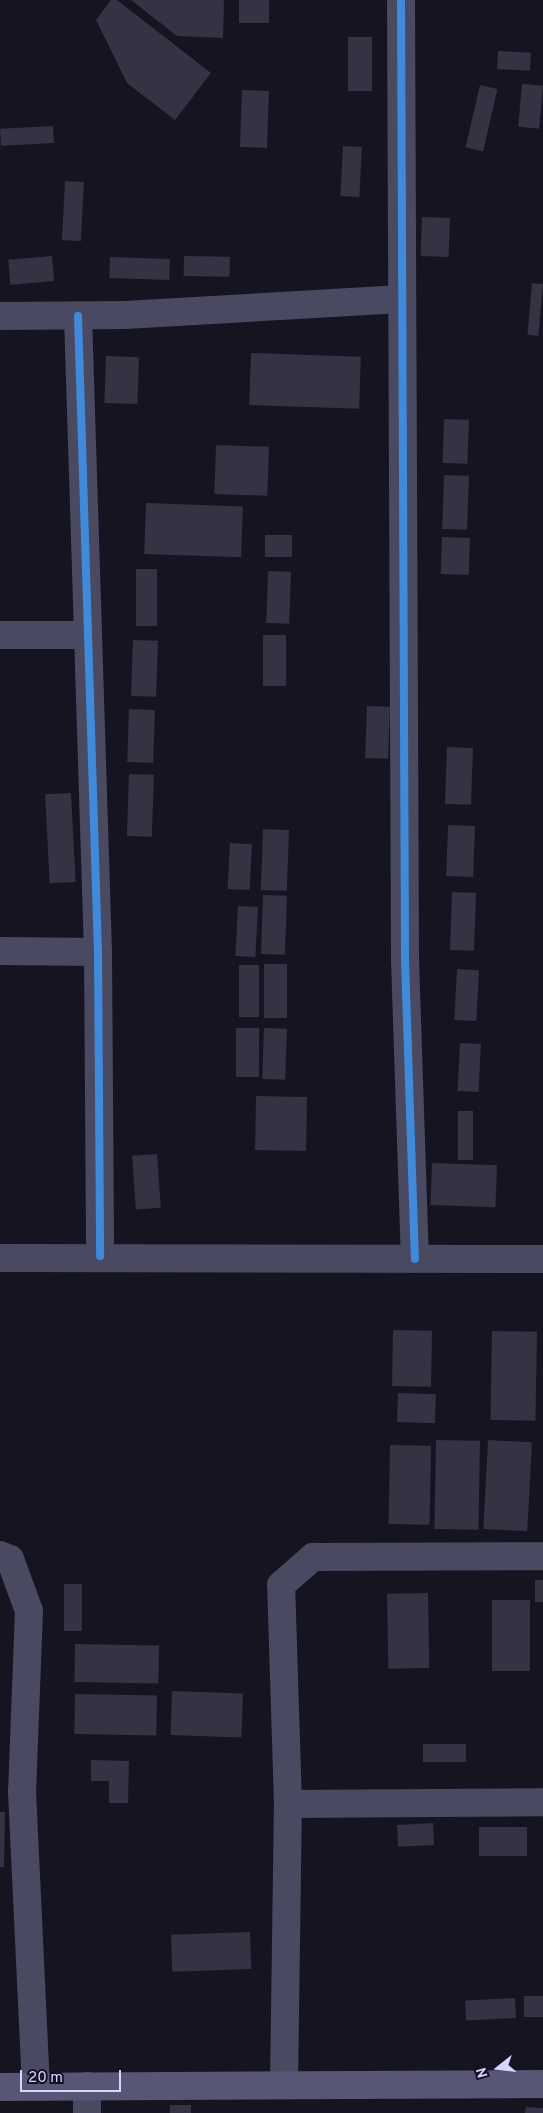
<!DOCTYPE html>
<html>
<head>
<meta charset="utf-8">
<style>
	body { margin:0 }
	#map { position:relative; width:543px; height:2113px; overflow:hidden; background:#161421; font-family:Overpass,sans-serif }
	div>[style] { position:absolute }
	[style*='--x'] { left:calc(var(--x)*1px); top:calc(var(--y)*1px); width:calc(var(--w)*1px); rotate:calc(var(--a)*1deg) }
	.building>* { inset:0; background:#343243; transform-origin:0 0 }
	.street>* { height:28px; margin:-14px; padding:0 14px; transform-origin:14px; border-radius:14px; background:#4a4962 }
	.secondary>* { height:28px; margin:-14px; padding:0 14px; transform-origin:14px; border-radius:14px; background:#575674 }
	.cycleway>* { height:8px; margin:-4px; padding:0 4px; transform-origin:4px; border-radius:4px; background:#408adc }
	span { translate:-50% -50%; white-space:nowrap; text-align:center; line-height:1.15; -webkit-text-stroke:5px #130f26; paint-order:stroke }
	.north { position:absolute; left:473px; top:2043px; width:50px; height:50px; -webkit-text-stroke:4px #130f26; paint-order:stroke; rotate:254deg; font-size:14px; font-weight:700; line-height:20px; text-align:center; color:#d9d4ff }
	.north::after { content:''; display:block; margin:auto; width:18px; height:22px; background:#d9d4ff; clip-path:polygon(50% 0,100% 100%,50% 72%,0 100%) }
	.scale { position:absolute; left:20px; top:2070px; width:101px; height:22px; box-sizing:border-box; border:2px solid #d9d4ff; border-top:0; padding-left:6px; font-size:15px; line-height:18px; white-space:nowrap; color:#d9d4ff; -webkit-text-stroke:4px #130f26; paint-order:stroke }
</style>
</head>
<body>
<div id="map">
	<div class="building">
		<i style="clip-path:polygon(111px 0,117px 0,211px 73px,175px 120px,127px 83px,96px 20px)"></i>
		<i style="clip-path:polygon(131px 0,224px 0,223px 38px,177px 36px)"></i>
		<i style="left:239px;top:0;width:30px;height:23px"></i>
		<i style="left:348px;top:37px;width:24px;height:54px"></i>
		<i style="left:498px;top:51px;width:33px;height:18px;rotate:3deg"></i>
		<i style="left:522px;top:84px;width:21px;height:43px;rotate:5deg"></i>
		<i style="left:480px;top:85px;width:18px;height:64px;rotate:13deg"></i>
		<i style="left:242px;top:90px;width:27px;height:57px;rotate:2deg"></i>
		<i style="left:53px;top:126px;width:17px;height:53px;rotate:87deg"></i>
		<i style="left:343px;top:146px;width:19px;height:50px;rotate:3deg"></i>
		<i style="left:65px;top:181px;width:19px;height:59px;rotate:3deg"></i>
		<i style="left:422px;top:217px;width:28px;height:39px;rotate:2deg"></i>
		<i style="left:52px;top:256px;width:25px;height:44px;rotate:85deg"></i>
		<i style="left:184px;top:256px;width:46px;height:20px;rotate:1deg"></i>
		<i style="left:110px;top:257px;width:60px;height:21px;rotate:2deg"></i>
		<i style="left:532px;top:283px;width:11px;height:52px;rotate:5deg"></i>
		<i style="left:251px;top:353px;width:110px;height:52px;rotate:2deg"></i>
		<i style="left:106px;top:356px;width:33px;height:47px;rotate:2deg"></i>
		<i style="left:444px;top:419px;width:25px;height:44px;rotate:2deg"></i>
		<i style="left:216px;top:445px;width:53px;height:49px;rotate:2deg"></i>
		<i style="left:444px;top:475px;width:25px;height:54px;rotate:2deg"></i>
		<i style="left:146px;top:503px;width:97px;height:51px;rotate:2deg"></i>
		<i style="left:265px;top:535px;width:27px;height:22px"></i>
		<i style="left:442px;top:537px;width:28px;height:37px;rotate:2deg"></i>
		<i style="left:136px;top:569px;width:21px;height:57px"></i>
		<i style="left:268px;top:571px;width:23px;height:52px;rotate:2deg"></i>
		<i style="left:263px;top:635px;width:23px;height:51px"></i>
		<i style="left:133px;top:640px;width:25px;height:56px;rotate:2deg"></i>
		<i style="left:367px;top:706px;width:23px;height:52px;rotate:2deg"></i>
		<i style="left:129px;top:709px;width:26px;height:53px;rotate:2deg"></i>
		<i style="left:447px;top:747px;width:26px;height:57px;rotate:2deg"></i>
		<i style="left:129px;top:774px;width:25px;height:62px;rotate:2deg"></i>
		<i style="left:71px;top:793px;width:89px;height:26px;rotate:87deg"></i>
		<i style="left:448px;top:825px;width:27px;height:51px;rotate:2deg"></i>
		<i style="left:263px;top:829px;width:26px;height:61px;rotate:2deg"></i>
		<i style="left:230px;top:843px;width:22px;height:46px;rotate:3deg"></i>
		<i style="left:452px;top:892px;width:24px;height:58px;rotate:2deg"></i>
		<i style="left:263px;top:895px;width:24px;height:59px;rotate:2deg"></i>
		<i style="left:238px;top:906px;width:20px;height:50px;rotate:3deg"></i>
		<i style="left:264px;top:964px;width:23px;height:54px"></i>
		<i style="left:239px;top:965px;width:20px;height:52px"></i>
		<i style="left:457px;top:969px;width:22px;height:51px;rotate:3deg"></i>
		<i style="left:236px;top:1028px;width:23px;height:49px"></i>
		<i style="left:264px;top:1028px;width:23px;height:51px;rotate:2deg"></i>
		<i style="left:460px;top:1043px;width:21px;height:48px;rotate:3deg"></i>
		<i style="left:256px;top:1096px;width:51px;height:54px;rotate:1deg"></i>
		<i style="left:458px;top:1111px;width:15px;height:49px"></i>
		<i style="left:157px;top:1154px;width:54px;height:25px;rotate:86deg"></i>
		<i style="left:432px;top:1163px;width:65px;height:42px;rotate:2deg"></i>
		<i style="left:393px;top:1330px;width:39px;height:56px;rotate:1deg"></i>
		<i style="left:492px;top:1331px;width:45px;height:89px;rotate:1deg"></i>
		<i style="left:398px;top:1393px;width:38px;height:29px;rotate:2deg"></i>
		<i style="left:436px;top:1440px;width:44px;height:89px;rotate:1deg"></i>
		<i style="left:488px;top:1440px;width:44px;height:89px;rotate:3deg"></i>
		<i style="left:390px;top:1445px;width:41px;height:79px;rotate:1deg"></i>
		<i style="left:535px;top:1580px;width:8px;height:22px"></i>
		<i style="left:64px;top:1584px;width:18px;height:47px"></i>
		<i style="left:428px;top:1593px;width:75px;height:41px;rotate:89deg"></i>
		<i style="left:492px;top:1600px;width:38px;height:71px"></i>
		<i style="left:75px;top:1644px;width:84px;height:38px;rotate:1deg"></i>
		<i style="left:172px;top:1691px;width:71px;height:44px;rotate:2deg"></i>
		<i style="left:75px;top:1694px;width:82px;height:40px;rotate:1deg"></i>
		<i style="left:423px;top:1744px;width:43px;height:18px"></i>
		<i style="clip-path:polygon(91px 1760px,129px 1761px,128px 1803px,109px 1803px,109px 1781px,91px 1781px)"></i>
		<i style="clip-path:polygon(0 1812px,5px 1812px,4px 1867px,0 1867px)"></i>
		<i style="left:433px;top:1823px;width:22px;height:36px;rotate:87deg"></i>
		<i style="left:479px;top:1827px;width:48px;height:29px"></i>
		<i style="left:250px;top:1932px;width:37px;height:79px;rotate:88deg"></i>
		<i style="left:524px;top:1996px;width:19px;height:21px"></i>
		<i style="left:515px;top:1998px;width:20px;height:50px;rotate:87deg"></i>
		<i style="left:170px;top:2105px;width:21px;height:8px"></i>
		<i style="clip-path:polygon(526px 2107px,543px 2108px,543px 2113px,525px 2113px)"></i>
	</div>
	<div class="street">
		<i style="--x:401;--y:0;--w:960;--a:89.76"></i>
		<i style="--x:405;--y:960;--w:299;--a:88.1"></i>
		<i style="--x:0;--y:316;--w:125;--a:-0.5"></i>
		<i style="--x:125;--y:315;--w:277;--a:-3.3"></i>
		<i style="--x:78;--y:316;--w:636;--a:88.2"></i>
		<i style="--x:98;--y:952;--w:304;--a:89.6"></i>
		<i style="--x:0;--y:635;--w:85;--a:0"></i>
		<i style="--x:0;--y:951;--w:98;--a:0.6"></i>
		<i style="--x:0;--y:1258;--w:543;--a:0.11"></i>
		<i style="--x:0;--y:1555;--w:11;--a:22"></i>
		<i style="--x:10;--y:1559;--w:55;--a:69.9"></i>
		<i style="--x:29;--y:1611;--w:180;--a:92.2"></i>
		<i style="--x:22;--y:1791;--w:295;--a:87.3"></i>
		<i style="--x:288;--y:1804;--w:255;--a:-0.4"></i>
		<i style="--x:284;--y:2085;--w:281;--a:-89.2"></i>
		<i style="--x:288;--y:1804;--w:219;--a:-91.8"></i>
		<i style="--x:281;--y:1585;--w:43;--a:-41.2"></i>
		<i style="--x:313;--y:1557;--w:230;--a:-0.2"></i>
		<i style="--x:87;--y:2086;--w:27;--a:90"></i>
	</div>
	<div class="secondary">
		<i style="--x:0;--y:2087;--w:543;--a:-0.32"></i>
	</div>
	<div class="cycleway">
		<i style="--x:401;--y:0;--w:960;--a:89.76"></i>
		<i style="--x:405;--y:960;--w:299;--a:88.1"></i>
		<i style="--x:78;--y:316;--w:636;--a:88.2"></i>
		<i style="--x:98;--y:952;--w:304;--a:89.6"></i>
	</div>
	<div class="north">N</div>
	<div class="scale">20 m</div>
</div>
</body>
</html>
